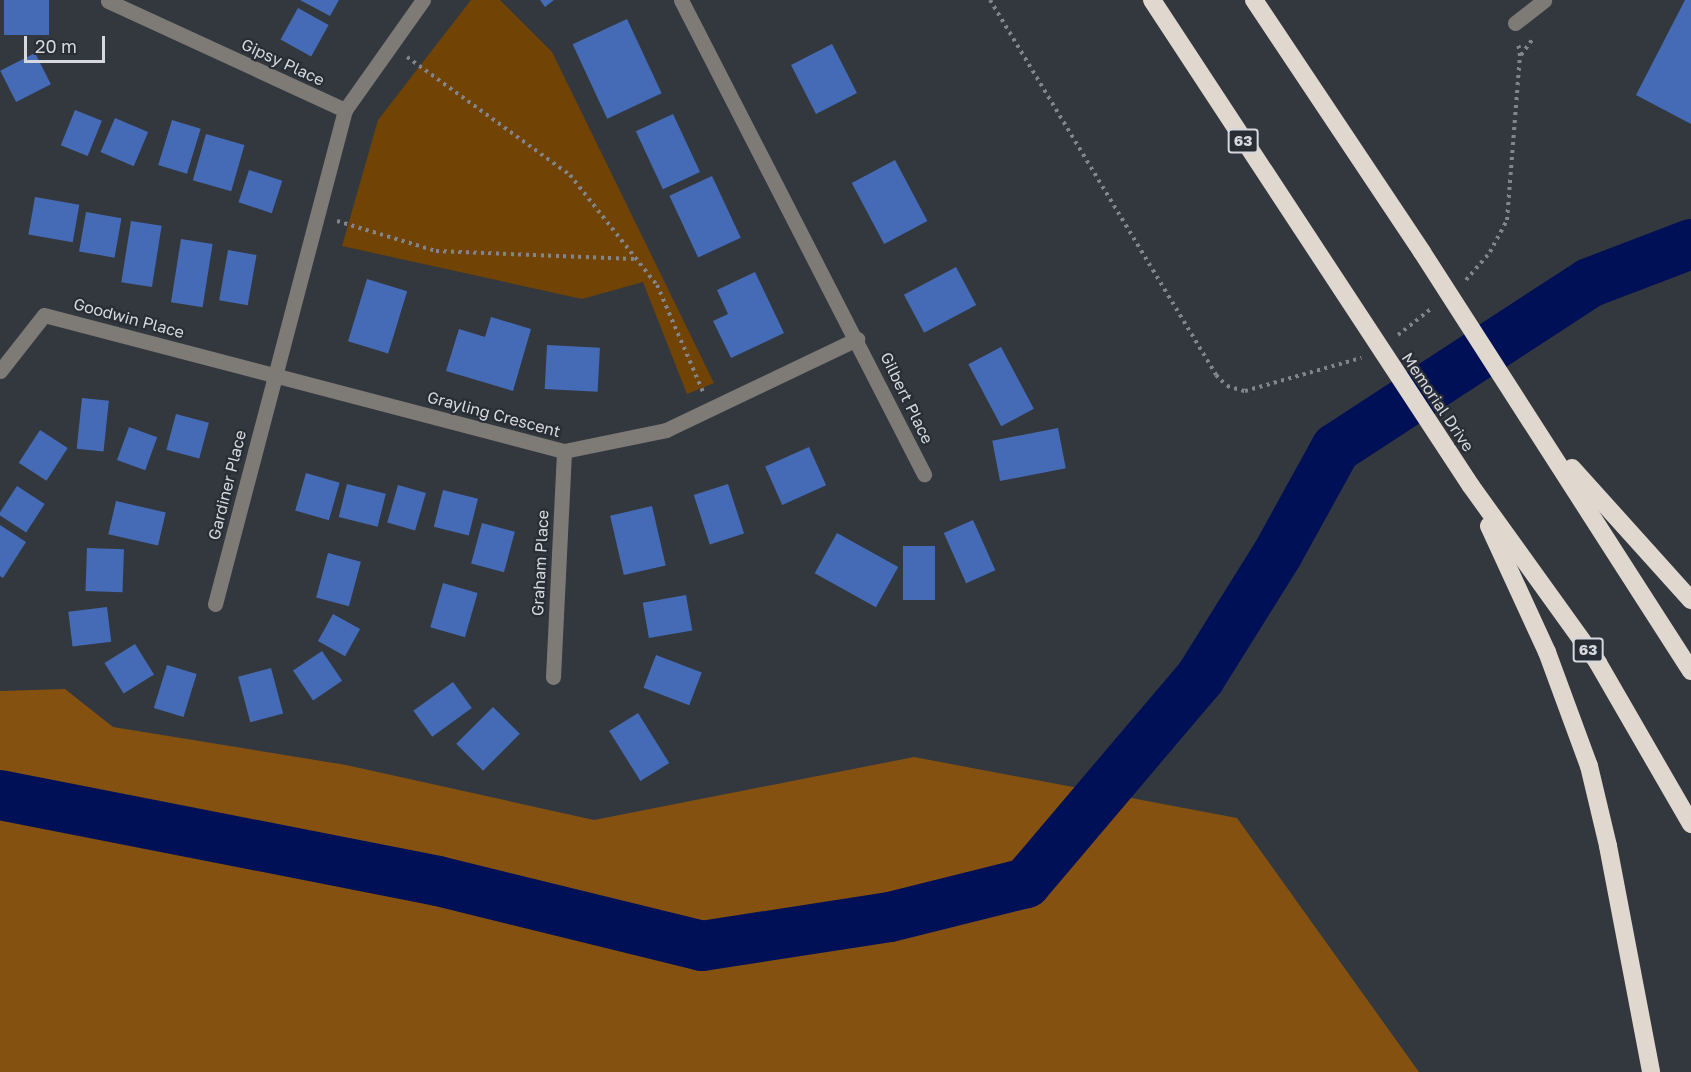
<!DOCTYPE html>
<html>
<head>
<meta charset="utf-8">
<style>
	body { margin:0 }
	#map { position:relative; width:1691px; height:1072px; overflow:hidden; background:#33383f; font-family:"Golos Text",sans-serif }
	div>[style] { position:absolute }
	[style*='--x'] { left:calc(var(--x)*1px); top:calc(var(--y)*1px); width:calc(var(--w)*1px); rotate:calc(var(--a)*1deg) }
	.green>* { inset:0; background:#714304 }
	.forest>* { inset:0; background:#845110 }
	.river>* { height:50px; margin:-25px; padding:0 25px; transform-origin:25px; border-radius:25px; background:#001056 }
	.building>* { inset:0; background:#456bb6; transform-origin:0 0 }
	.path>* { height:4px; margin-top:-2px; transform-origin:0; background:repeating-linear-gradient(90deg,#82868c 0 3px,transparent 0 7.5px) }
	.minor>* { height:15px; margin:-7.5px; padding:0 7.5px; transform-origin:7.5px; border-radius:7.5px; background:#7e7b77 }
	.highway>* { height:18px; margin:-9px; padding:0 9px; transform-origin:9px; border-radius:9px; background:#e0d7cf }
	span { translate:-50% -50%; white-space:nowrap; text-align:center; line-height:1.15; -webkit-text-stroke:4.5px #292d35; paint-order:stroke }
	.shield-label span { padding:2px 4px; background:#292d35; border:2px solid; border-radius:4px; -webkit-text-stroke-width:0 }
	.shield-label { font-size:15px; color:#d6d8dd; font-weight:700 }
	.street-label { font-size:16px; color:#d6d8dd }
	.scale { position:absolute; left:24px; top:36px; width:81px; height:27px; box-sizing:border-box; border:3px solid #d6d8dd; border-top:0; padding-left:8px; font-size:18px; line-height:21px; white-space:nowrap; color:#d6d8dd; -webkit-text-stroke:4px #292d35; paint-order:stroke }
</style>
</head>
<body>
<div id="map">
	<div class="green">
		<i style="clip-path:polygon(471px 0,500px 0,552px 52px,714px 383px,687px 394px,643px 282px,582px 299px,342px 246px,378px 120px)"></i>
	</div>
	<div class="forest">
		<i style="clip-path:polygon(65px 689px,113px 727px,346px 765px,594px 820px,914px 757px,1237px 818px,1419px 1072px,0 1072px,0 691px)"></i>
	</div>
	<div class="river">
		<i style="--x:0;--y:795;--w:446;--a:11.1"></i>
		<i style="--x:438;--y:881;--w:272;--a:13.8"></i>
		<i style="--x:702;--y:946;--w:190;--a:-8.8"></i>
		<i style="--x:890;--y:917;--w:140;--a:-14"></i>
		<i style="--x:1026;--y:883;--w:269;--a:-49.7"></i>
		<i style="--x:1200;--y:678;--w:147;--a:-58"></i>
		<i style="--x:1278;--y:553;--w:120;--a:-61.1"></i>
		<i style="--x:1336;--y:448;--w:302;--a:-33.1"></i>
		<i style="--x:1589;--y:283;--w:109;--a:-20.9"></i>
	</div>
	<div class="building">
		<i style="left:4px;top:0;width:45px;height:35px"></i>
		<i style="clip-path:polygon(300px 0,339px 0,330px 16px)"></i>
		<i style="clip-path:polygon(540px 0,554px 0,545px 7px)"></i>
		<i style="clip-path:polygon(1685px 0,1691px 0,1691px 124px,1636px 95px)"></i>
		<i style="left:298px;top:8px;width:35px;height:36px;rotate:29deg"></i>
		<i style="left:627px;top:19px;width:82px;height:60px;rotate:65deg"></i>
		<i style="left:832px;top:44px;width:55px;height:46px;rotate:63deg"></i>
		<i style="left:35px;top:53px;width:35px;height:39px;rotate:63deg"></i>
		<i style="left:75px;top:110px;width:29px;height:38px;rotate:22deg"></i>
		<i style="left:673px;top:114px;width:64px;height:41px;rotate:65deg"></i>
		<i style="left:115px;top:118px;width:36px;height:37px;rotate:23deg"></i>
		<i style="left:172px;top:120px;width:30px;height:47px;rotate:17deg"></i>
		<i style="left:206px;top:134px;width:40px;height:48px;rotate:16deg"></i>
		<i style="left:895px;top:160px;width:69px;height:49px;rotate:62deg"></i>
		<i style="left:249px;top:170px;width:35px;height:34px;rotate:18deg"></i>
		<i style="left:712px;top:176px;width:68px;height:47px;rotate:65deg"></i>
		<i style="left:35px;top:197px;width:45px;height:38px;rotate:10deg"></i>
		<i style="left:86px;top:212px;width:36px;height:40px;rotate:10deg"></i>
		<i style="left:131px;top:221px;width:31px;height:62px;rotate:9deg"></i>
		<i style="left:181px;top:239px;width:32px;height:64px;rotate:9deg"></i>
		<i style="left:228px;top:250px;width:29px;height:51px;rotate:10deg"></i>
		<i style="left:956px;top:267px;width:43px;height:59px;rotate:62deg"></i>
		<i style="clip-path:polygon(755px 272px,784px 333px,731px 358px,713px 321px,728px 314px,717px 290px)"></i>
		<i style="left:367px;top:279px;width:42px;height:65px;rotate:17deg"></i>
		<i style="clip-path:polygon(491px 317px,531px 329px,513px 391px,446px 371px,459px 329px,485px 337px)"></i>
		<i style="left:547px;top:345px;width:53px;height:44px;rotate:3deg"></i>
		<i style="left:1001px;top:347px;width:70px;height:37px;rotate:62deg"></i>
		<i style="left:82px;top:398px;width:27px;height:51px;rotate:6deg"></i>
		<i style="left:176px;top:414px;width:34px;height:37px;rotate:15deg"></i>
		<i style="left:129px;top:427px;width:30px;height:35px;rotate:20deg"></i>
		<i style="left:1058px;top:428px;width:41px;height:67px;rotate:79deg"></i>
		<i style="left:40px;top:430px;width:33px;height:39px;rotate:33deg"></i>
		<i style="left:809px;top:447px;width:42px;height:48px;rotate:66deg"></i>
		<i style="left:306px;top:473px;width:35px;height:39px;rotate:16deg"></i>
		<i style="left:347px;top:484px;width:40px;height:34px;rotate:14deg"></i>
		<i style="left:728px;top:484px;width:52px;height:36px;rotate:72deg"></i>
		<i style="left:398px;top:485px;width:29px;height:39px;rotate:16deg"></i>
		<i style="left:17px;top:486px;width:33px;height:34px;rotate:33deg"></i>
		<i style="left:443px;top:490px;width:36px;height:38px;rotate:14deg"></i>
		<i style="left:116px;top:501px;width:51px;height:34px;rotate:13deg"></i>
		<i style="left:652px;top:506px;width:61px;height:43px;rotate:77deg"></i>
		<i style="left:973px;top:520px;width:55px;height:32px;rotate:66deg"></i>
		<i style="left:482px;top:523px;width:34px;height:42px;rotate:15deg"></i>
		<i style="clip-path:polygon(0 525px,26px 542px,3px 578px,0 576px)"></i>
		<i style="left:837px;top:533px;width:70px;height:46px;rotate:29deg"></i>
		<i style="left:903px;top:546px;width:32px;height:54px"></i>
		<i style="left:87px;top:548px;width:37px;height:43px;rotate:2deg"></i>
		<i style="left:328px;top:553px;width:34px;height:46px;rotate:15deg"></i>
		<i style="left:443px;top:583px;width:36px;height:46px;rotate:16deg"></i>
		<i style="left:686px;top:595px;width:36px;height:44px;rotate:80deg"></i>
		<i style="left:107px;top:607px;width:35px;height:39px;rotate:83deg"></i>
		<i style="left:333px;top:614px;width:31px;height:31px;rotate:29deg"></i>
		<i style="left:135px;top:644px;width:36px;height:36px;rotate:58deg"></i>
		<i style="left:322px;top:651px;width:36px;height:35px;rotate:56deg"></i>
		<i style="left:656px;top:655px;width:49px;height:35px;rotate:21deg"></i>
		<i style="left:167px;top:665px;width:31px;height:45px;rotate:17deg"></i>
		<i style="left:271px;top:668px;width:47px;height:34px;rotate:75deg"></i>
		<i style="left:453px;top:682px;width:32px;height:49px;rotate:54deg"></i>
		<i style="left:493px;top:707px;width:38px;height:52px;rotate:45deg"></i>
		<i style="left:638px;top:713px;width:59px;height:34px;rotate:58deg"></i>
	</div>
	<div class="path">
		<i style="--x:990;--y:0;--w:438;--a:58.9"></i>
		<i style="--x:1216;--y:375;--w:16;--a:45"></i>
		<i style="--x:1227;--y:386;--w:19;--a:16"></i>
		<i style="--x:1245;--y:391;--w:121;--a:-15.9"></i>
		<i style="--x:1521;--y:55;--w:22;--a:-54"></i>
		<i style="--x:407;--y:57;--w:201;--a:35.9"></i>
		<i style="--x:570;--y:175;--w:140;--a:51.7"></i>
		<i style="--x:657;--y:285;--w:116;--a:66.7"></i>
		<i style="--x:337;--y:221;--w:103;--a:16.9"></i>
		<i style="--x:436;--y:251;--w:198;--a:2.3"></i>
		<i style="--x:1466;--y:280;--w:37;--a:-49"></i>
		<i style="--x:1490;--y:252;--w:36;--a:-62"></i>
		<i style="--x:1507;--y:220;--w:165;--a:-85.5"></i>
		<i style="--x:1520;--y:56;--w:15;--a:-98"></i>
		<i style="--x:1398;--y:335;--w:43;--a:-38.5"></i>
	</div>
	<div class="minor">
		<i style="--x:681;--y:0;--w:533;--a:62.86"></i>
		<i style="--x:108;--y:1;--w:261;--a:24.7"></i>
		<i style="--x:1515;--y:23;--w:37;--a:-38"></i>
		<i style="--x:0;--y:371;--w:71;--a:-51.8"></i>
		<i style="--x:44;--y:315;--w:537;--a:14.66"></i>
		<i style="--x:564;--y:451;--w:104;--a:-11.6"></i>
		<i style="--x:666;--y:430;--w:212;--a:-25.5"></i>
		<i style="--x:215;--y:604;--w:511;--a:-75.26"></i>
		<i style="--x:345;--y:110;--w:135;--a:-54.7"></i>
		<i style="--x:553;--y:677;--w:226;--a:-87.2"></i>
	</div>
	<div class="highway">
		<i style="--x:1152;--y:0;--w:581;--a:56.72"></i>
		<i style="--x:1471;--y:486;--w:218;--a:54.3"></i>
		<i style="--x:1598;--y:663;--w:186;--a:60"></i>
		<i style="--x:1254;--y:0;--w:303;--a:56.3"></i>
		<i style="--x:1422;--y:252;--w:498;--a:57.3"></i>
		<i style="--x:1572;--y:468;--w:178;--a:48"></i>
		<i style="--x:1489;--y:526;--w:139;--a:65.3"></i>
		<i style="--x:1547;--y:652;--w:121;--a:69.8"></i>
		<i style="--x:1589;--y:766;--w:82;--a:76.6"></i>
		<i style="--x:1608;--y:846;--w:230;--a:79.2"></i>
	</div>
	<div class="shield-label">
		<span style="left:1243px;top:141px">63</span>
		<span style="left:1588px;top:650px">63</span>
	</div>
	<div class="street-label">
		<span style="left:283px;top:62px;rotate:25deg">Gipsy Place</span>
		<span style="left:129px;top:318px;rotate:15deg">Goodwin Place</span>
		<span style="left:907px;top:398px;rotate:64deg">Gilbert Place</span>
		<span style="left:1438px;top:402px;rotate:56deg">Memorial Drive</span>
		<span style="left:494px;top:414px;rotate:15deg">Grayling Crescent</span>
		<span style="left:227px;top:485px;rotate:-76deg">Gardiner Place</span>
		<span style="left:540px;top:563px;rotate:-87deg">Graham Place</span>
	</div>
	<div class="scale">20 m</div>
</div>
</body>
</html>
